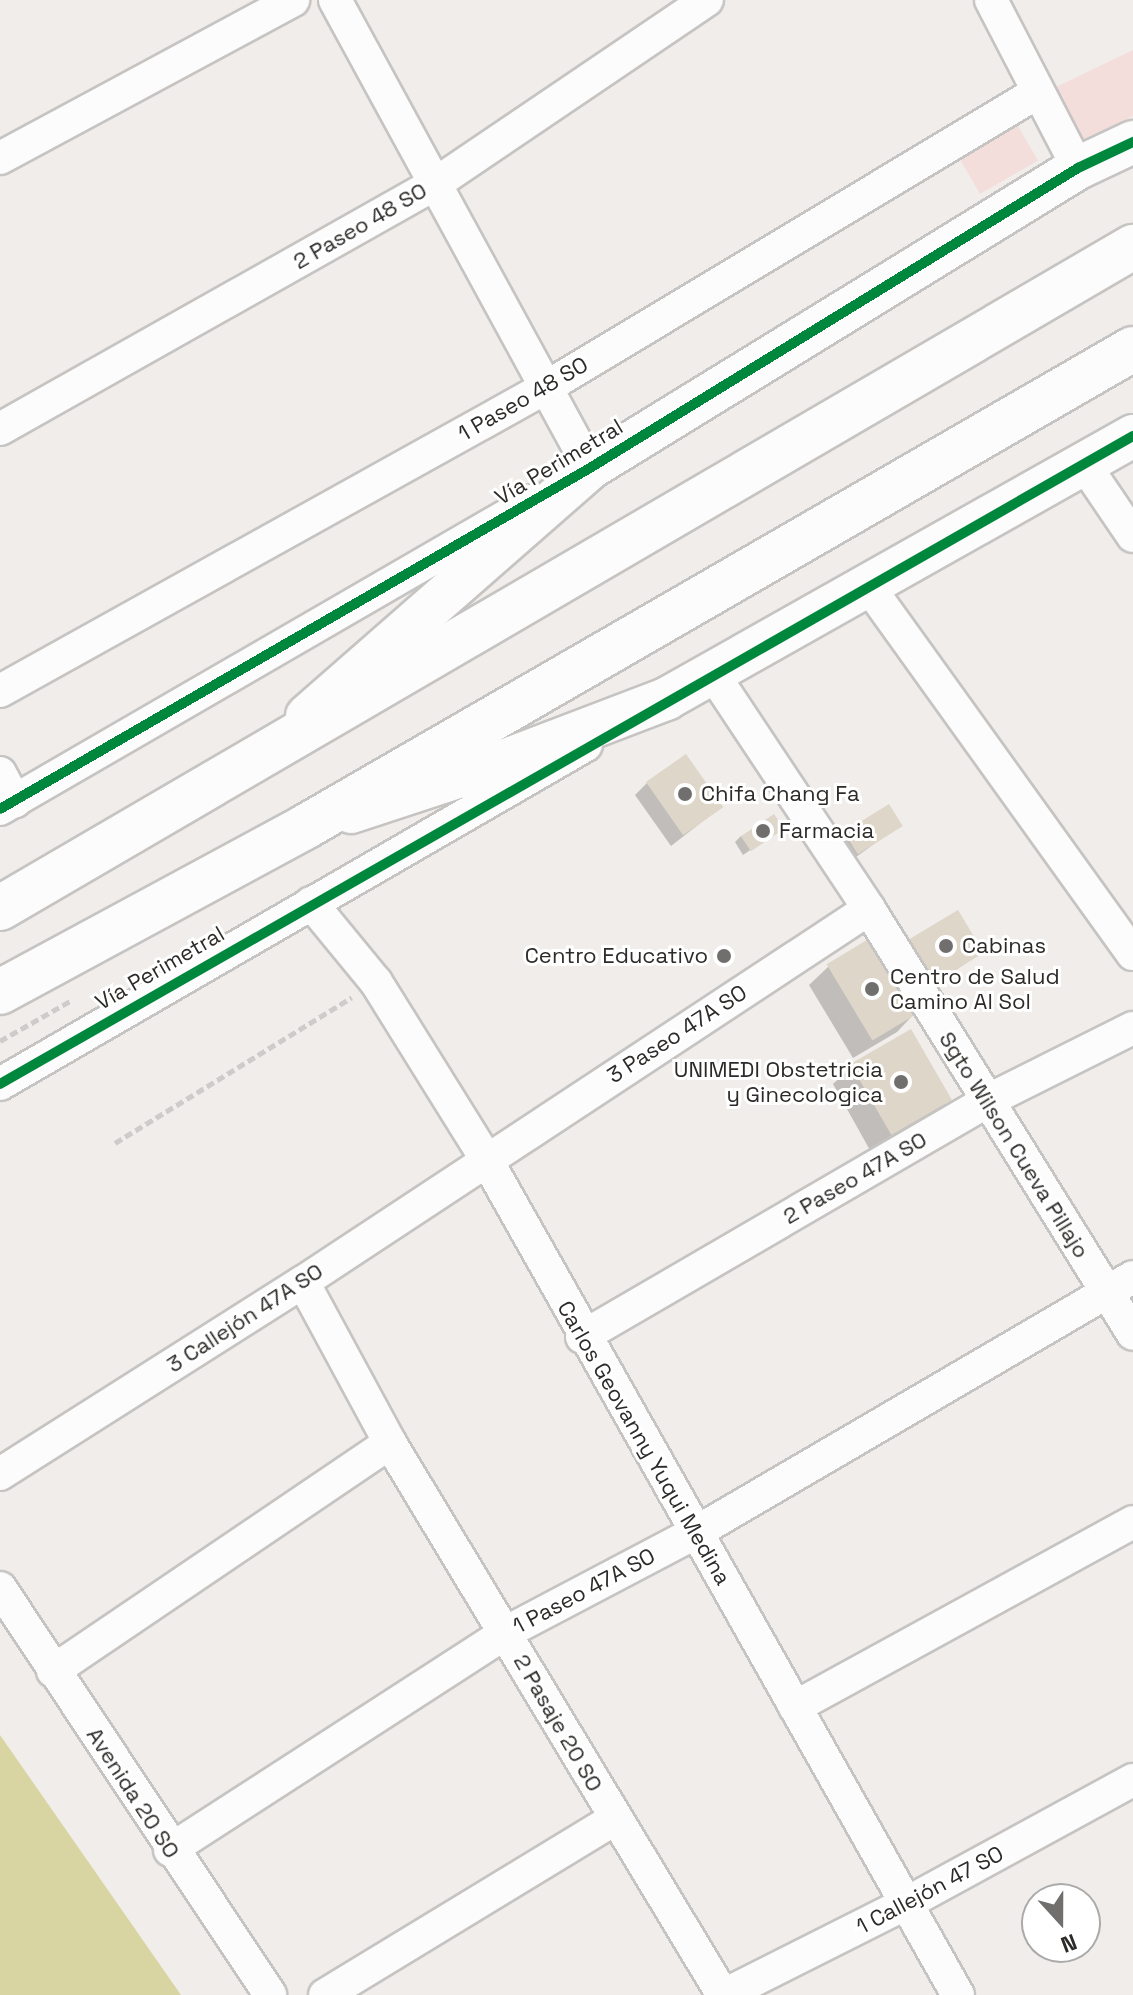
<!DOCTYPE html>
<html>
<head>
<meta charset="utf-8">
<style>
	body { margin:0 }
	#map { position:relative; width:1133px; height:1995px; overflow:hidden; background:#f0edea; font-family:"Space Grotesk",sans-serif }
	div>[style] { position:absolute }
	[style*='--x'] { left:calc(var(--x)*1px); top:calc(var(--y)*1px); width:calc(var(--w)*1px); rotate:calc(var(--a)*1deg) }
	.green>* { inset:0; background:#f4dedc; transform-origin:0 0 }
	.water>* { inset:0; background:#d8d5a3 }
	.shadow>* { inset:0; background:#0003 }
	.building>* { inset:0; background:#ded6c8; transform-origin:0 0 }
	.path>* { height:5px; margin-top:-2.5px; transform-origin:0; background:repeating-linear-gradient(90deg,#cecccb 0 8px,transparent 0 12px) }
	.roads { filter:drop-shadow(2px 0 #c6c4c2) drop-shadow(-2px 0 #c6c4c2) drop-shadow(0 2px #c6c4c2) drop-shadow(0 -2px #c6c4c2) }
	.minor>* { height:32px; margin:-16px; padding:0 16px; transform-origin:16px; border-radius:16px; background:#fdfcfc }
	.tertiary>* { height:42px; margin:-21px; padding:0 21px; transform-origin:21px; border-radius:21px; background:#fdfcfc }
	.trunk>* { height:44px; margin:-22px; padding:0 22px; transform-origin:22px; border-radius:22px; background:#fdfcfc }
	.cycleway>* { height:10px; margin:-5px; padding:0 5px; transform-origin:5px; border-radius:5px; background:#00873e }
	.dots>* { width:22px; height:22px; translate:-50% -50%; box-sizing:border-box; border:4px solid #fff; border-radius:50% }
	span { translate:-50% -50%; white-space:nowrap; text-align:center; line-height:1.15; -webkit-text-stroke:6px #fff; paint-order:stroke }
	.street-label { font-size:22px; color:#2d2b29 }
	.poi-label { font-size:22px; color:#2d2b29 }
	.left { translate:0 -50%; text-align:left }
	.right { translate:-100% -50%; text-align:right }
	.north { position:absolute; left:1021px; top:1883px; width:80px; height:80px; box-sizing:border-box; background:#fff; border:2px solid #abaaa9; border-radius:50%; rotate:159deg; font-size:22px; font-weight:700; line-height:32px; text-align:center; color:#2d2b29 }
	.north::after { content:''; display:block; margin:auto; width:28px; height:36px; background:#716f6d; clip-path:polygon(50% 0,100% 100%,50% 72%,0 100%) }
</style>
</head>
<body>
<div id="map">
	<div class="green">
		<i style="clip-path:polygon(1133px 50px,1133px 116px,1082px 140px,1056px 87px)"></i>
		<i style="left:1014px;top:119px;width:48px;height:67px;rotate:60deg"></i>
	</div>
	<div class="water">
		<i style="clip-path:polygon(0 1735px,181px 1995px,0 1995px)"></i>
	</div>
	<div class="shadow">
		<i style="clip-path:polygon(647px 783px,721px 807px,671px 846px,635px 795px)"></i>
		<i style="clip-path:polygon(900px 825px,845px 865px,833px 846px,845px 833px)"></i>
		<i style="clip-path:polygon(781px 829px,743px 855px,735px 842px,741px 836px)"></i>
		<i style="clip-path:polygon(871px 940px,915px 1013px,897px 1032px,853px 1058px,809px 985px,828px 967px)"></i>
		<i style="clip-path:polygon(910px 941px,981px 953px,922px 993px,898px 954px)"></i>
		<i style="clip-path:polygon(852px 1066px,949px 1100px,931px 1119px,871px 1152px,833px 1084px)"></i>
	</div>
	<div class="building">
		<i style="left:686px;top:754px;width:65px;height:49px;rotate:55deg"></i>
		<i style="left:889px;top:804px;width:26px;height:53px;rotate:58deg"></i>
		<i style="left:774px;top:814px;width:18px;height:40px;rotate:56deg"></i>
		<i style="left:958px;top:910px;width:50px;height:57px;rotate:59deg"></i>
		<i style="left:872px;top:937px;width:89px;height:53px;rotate:59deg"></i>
		<i style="left:911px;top:1029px;width:82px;height:70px;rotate:60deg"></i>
	</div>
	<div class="path">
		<i style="--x:0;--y:1041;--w:83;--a:-29.7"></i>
		<i style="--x:115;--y:1143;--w:278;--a:-31.6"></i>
	</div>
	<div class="roads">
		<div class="minor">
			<i style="--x:335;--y:0;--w:533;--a:61.42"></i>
			<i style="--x:590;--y:468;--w:21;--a:151"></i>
			<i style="--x:991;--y:0;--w:189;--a:62.6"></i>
			<i style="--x:0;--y:158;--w:333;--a:-28.3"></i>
			<i style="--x:0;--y:429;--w:496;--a:-29.4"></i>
			<i style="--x:432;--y:186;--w:332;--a:-34.1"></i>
			<i style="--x:1084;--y:464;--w:87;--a:55.8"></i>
			<i style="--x:869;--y:587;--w:452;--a:54.3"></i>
			<i style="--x:713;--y:674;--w:282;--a:56.4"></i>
			<i style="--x:869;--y:909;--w:500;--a:58.15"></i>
			<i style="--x:0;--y:691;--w:624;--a:-29.07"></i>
			<i style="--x:545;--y:388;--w:575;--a:-30.98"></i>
			<i style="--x:0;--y:773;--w:32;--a:62"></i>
			<i style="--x:0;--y:809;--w:615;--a:-30.07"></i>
			<i style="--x:311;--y:903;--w:102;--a:50.6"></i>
			<i style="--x:376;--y:982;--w:208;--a:58.1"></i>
			<i style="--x:486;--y:1159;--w:960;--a:60.55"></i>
			<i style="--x:0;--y:1084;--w:677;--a:-30.05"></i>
			<i style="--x:303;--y:1282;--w:183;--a:61.6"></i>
			<i style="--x:390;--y:1443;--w:645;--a:58.9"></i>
			<i style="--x:582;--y:1337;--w:469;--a:-30.2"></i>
			<i style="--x:987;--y:1101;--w:163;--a:-26.6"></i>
			<i style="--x:0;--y:1474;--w:359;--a:-32.4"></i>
			<i style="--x:303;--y:1282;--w:678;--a:-33.39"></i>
			<i style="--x:0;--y:1588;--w:488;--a:56.4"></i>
			<i style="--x:53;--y:1671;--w:407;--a:-34.1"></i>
			<i style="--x:795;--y:1707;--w:385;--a:-28.7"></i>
			<i style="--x:170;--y:1850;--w:399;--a:-32.9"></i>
			<i style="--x:505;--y:1633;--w:215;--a:-27.8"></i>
			<i style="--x:695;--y:1533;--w:507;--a:-30.31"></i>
			<i style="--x:325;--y:1995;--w:339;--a:-31.3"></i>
			<i style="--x:724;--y:1995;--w:207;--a:-26.7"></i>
			<i style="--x:909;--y:1902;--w:255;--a:-28.6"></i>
		</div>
		<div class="tertiary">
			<i style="--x:307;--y:716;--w:376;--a:-41.2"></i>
			<i style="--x:590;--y:468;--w:573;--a:-31.58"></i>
			<i style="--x:1078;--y:168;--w:61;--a:-25.3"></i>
			<i style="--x:351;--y:812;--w:144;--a:-18.2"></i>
			<i style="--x:488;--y:767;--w:191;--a:-20.9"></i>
			<i style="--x:666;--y:699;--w:536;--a:-29.39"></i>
		</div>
		<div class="trunk">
			<i style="--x:0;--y:908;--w:1312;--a:-30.26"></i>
			<i style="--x:0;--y:992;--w:347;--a:-28.4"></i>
			<i style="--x:305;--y:827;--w:956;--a:-30"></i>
		</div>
	</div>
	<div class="cycleway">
		<i style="--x:0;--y:809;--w:681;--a:-30.03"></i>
		<i style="--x:590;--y:468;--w:573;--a:-31.58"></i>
		<i style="--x:1078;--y:168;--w:61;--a:-25.3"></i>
		<i style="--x:0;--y:1084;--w:1305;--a:-29.77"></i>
	</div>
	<div class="dots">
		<i style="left:685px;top:794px;background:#716f6d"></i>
		<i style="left:763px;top:831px;background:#716f6d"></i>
		<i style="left:946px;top:946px;background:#716f6d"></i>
		<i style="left:724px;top:956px;background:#716f6d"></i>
		<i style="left:872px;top:989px;background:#716f6d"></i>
		<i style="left:901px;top:1082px;background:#716f6d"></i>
	</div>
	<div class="street-label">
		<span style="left:360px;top:226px;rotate:-30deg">2 Paseo 48 SO</span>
		<span style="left:523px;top:399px;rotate:-30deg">1 Paseo 48 SO</span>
		<span style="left:559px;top:462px;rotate:-31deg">Vía Perimetral</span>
		<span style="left:160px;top:968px;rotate:-30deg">Vía Perimetral</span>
		<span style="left:677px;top:1034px;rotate:-33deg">3 Paseo 47A SO</span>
		<span style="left:1014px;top:1145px;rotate:58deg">Sgto Wilson Cueva Pillajo</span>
		<span style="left:855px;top:1178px;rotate:-30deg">2 Paseo 47A SO</span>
		<span style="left:245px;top:1318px;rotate:-33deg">3 Callejón 47A SO</span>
		<span style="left:644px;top:1443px;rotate:60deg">Carlos Geovanny Yuqui Medina</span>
		<span style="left:584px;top:1591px;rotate:-28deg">1 Paseo 47A SO</span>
		<span style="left:558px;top:1723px;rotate:60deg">2 Pasaje 20 SO</span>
		<span style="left:133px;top:1793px;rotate:57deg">Avenida 20 SO</span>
		<span style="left:930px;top:1890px;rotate:-28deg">1 Callejón 47 SO</span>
	</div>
	<div class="poi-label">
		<span class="left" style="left:701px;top:794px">Chifa Chang Fa</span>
		<span class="left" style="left:779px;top:831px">Farmacia</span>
		<span class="left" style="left:962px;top:946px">Cabinas</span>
		<span class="right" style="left:708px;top:956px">Centro Educativo</span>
		<span class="left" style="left:890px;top:989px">Centro de Salud<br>Camino Al Sol</span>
		<span class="right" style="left:883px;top:1082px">UNIMEDI Obstetricia<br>y Ginecologica</span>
	</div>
	<div class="north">N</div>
</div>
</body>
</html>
